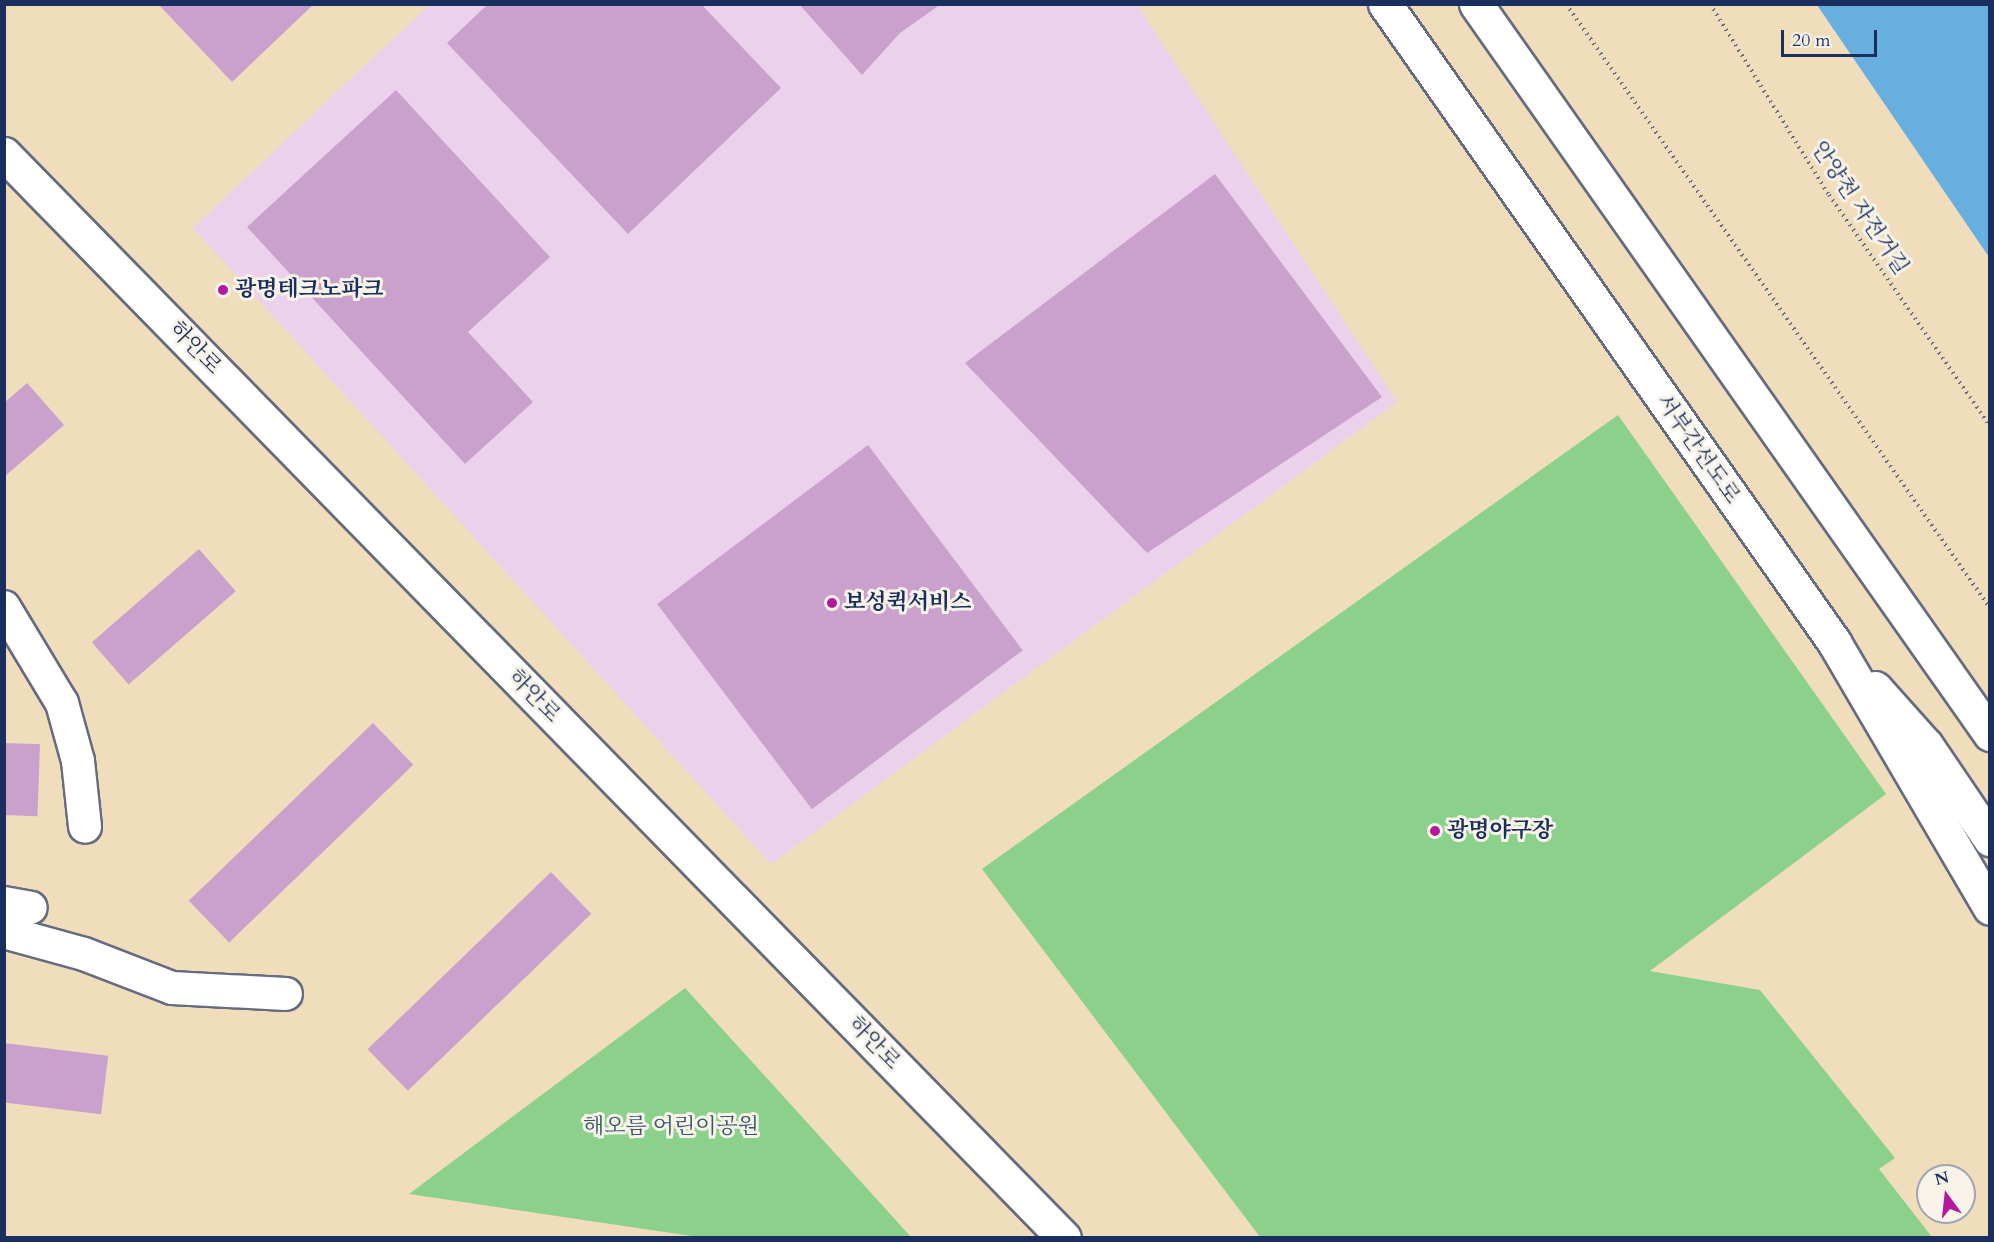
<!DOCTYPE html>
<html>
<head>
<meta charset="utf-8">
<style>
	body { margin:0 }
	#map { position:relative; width:1994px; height:1242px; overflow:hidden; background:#efddbb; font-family:Cardo,"Noto Serif KR",serif }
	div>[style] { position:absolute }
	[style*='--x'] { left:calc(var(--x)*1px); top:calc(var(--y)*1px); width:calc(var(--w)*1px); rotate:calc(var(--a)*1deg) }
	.built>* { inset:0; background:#ebd1eb }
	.green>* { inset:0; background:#8bd18b }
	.water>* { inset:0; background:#67afde }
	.building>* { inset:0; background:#caa1cd; transform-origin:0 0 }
	.path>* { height:4px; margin-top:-2px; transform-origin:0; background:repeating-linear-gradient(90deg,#656c7f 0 1.5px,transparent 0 6px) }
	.roads { filter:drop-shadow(2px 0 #656c7f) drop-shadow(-2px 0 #656c7f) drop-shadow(0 2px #656c7f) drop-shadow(0 -2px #656c7f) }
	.street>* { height:32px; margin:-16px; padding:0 16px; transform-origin:16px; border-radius:16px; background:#fff }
	.secondary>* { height:33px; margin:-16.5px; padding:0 16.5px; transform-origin:16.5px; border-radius:16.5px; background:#fff }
	.highway>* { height:33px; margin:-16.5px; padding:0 16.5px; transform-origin:16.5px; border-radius:16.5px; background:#fff }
	.dots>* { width:16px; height:16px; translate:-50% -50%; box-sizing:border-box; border:3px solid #f7f3e8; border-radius:50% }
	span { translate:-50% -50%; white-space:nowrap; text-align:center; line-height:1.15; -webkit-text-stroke:6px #f7f3e8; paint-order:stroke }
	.street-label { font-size:22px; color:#1b2f5e }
	.poi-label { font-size:22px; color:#1b2f5e; font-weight:700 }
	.left { translate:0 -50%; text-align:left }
	.park-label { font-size:22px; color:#375869 }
	.frame { position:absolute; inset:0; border:6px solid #1b2f5e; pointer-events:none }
	.north { position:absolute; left:1916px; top:1164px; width:60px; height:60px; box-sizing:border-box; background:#f7f3e8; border:2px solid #9fa5b1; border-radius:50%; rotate:345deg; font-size:16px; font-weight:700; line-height:24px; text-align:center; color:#1b2f5e }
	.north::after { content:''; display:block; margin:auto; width:21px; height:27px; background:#b5179e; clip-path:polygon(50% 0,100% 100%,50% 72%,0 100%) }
	.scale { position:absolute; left:1781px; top:30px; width:96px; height:27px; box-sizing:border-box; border:3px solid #1b2f5e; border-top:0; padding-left:8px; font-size:18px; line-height:21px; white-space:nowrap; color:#1b2f5e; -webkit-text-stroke:4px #f7f3e8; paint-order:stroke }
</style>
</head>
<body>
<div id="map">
	<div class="built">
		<i style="clip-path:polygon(429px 5px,1137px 5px,1397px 402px,771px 864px,193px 228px)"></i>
	</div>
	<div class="green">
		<i style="clip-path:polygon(1618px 415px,1886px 794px,1650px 971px,1760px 990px,1895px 1158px,1879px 1169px,1932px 1237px,1260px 1237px,982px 869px)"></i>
		<i style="clip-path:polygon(685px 988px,911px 1237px,698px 1237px,409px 1194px)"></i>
	</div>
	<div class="water">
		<i style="clip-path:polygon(1817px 5px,1989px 5px,1989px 257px)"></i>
	</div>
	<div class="building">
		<i style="clip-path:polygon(158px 4px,314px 4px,232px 82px)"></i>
		<i style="clip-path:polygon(488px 4px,701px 4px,781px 88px,628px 234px,447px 43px)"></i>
		<i style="clip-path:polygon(799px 4px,941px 4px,900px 33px,862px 75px)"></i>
		<i style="clip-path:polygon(396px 90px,550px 257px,468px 332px,533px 402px,465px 464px,247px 227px)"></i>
		<i style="clip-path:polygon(1215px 174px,1382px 397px,1147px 553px,965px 363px)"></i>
		<i style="clip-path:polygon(27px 383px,64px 425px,4px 477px,4px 403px)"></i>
		<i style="left:868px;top:445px;width:257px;height:264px;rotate:53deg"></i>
		<i style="left:199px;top:549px;width:56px;height:142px;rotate:49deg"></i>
		<i style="left:373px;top:723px;width:58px;height:256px;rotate:46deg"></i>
		<i style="left:4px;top:743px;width:36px;height:72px;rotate:2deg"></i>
		<i style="left:551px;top:872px;width:58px;height:255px;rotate:46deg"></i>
		<i style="left:4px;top:1043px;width:105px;height:59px;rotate:7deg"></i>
	</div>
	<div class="path">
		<i style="--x:1566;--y:4;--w:738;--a:54.93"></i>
		<i style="--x:1710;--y:4;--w:225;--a:58.1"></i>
		<i style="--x:1829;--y:195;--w:282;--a:55.1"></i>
	</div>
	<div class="roads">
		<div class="street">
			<i style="--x:4;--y:607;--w:112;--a:58.9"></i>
			<i style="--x:62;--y:703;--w:60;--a:74.6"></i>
			<i style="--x:78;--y:761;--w:66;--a:83.9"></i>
			<i style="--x:4;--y:903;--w:27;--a:10"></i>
			<i style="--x:4;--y:932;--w:83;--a:15.4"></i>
			<i style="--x:84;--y:954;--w:94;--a:21.1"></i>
			<i style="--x:172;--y:988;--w:114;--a:3"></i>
		</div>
		<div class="secondary">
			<i style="--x:4;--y:154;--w:1516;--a:45.64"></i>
		</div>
		<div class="highway">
			<i style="--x:1385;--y:4;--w:780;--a:54.86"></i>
			<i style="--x:1834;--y:642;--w:308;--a:59.6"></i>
			<i style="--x:1476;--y:4;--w:893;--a:54.85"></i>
			<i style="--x:1875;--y:688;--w:76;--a:48.2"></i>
			<i style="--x:1926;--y:745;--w:114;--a:55.8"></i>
		</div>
	</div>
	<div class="dots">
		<i style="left:223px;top:290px;background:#b5179e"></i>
		<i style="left:832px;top:603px;background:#b5179e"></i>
		<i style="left:1435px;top:831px;background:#b5179e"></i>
	</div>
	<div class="street-label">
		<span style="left:1860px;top:208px;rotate:56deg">안양천 자전거길</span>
		<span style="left:195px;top:348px;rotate:46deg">하안로</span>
		<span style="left:1698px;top:449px;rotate:55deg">서부간선도로</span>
		<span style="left:534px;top:696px;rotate:46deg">하안로</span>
		<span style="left:874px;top:1043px;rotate:46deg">하안로</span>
	</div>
	<div class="poi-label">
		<span class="left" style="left:235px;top:290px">광명테크노파크</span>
		<span class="left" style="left:844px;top:603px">보성퀵서비스</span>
		<span class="left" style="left:1447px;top:831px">광명야구장</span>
	</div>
	<div class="park-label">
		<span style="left:671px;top:1127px">해오름 어린이공원</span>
	</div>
	<div class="frame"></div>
	<div class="north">N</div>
	<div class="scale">20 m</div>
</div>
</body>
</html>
